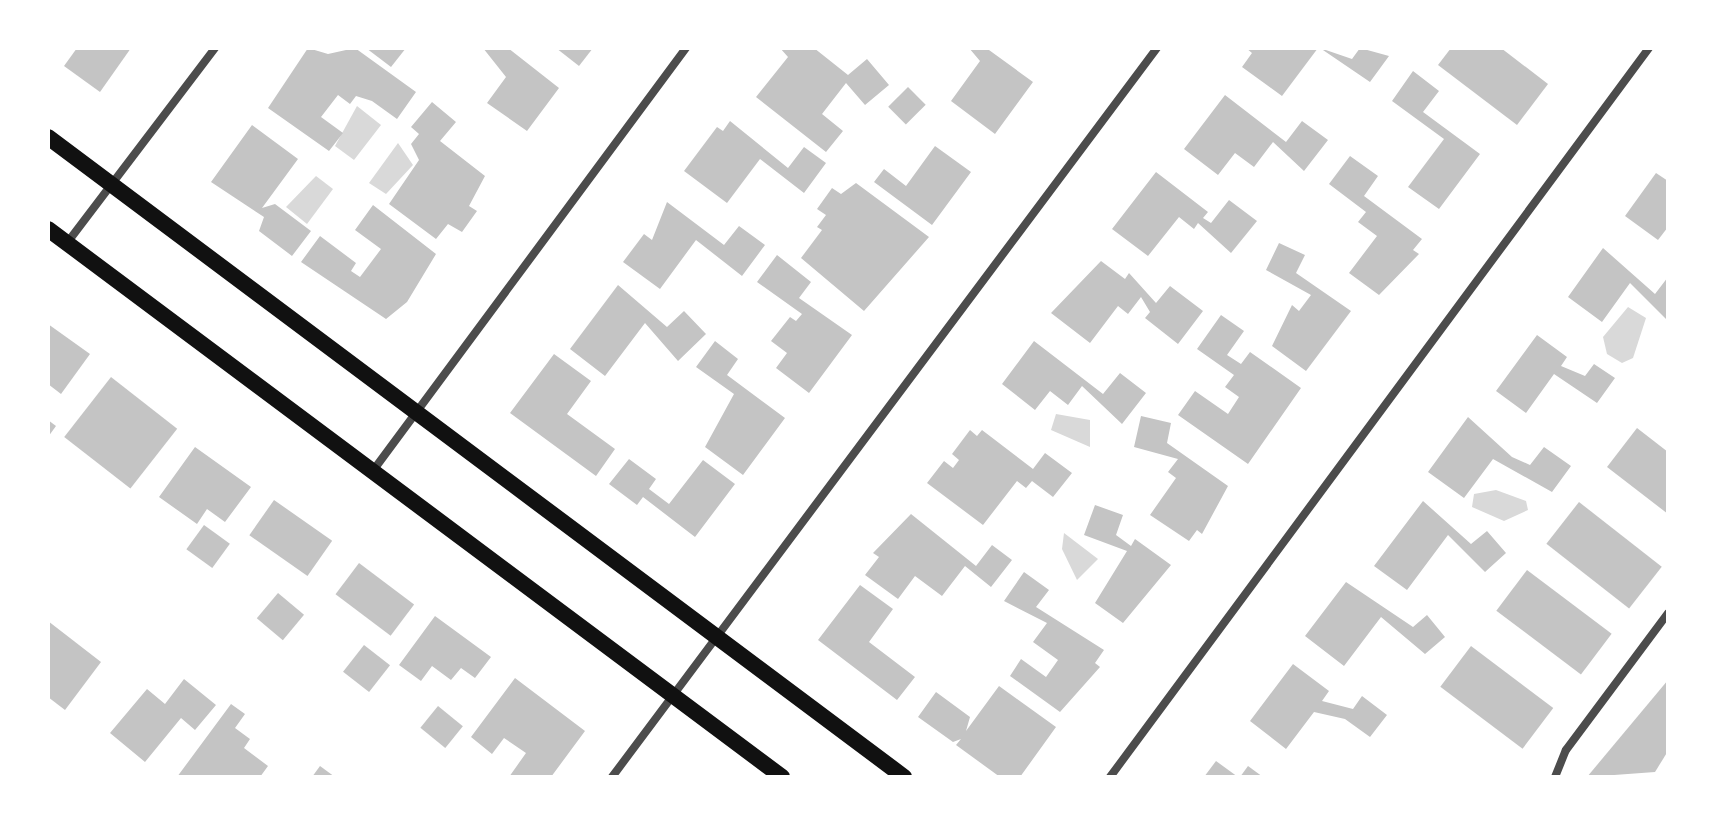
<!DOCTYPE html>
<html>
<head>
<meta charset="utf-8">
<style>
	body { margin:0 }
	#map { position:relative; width:1716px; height:825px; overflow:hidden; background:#fff; font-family:Cabin,sans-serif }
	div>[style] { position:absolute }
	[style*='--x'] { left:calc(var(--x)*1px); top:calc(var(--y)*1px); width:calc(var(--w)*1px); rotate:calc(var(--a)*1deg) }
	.water>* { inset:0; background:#d9d9d9 }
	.building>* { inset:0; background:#c4c4c4; transform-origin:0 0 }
	.minor>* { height:8px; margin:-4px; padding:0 4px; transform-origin:4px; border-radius:4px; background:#4c4c4c }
	.secondary>* { height:16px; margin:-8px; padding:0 8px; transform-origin:8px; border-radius:8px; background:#111 }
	span { translate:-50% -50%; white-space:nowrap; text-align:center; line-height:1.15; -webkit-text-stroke:7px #fff; paint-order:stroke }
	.frame { position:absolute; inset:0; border:50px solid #fff; pointer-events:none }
</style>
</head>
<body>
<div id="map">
	<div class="water">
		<i style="clip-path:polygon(357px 106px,381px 125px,354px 160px,335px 146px)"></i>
		<i style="clip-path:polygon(398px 143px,413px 165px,386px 194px,369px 183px)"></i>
		<i style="clip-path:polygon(316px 176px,333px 189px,307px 224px,286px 207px)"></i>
		<i style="clip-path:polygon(1628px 307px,1646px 318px,1633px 358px,1622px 363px,1607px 354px,1603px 337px)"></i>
		<i style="clip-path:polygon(1056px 414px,1090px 420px,1090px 447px,1051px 430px)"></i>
		<i style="clip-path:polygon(1496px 490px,1526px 501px,1528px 510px,1504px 521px,1472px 507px,1474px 494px)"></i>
		<i style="clip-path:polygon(1064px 533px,1098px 559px,1077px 580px,1062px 549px)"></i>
	</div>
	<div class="building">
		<i style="clip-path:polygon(77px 48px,131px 48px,100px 92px,64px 66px)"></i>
		<i style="clip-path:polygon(308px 48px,328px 54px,355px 48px,416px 92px,397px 119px,372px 101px,356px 96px,350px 104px,338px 95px,321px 117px,343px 133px,329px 151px,268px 108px)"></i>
		<i style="clip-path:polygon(366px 48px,406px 48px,391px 67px)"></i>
		<i style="clip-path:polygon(483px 48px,508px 48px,559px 88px,527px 131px,487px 103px,506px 77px)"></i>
		<i style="clip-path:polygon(556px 48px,593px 48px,579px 66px)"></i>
		<i style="clip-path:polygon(780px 48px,814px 48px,848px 75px,867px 59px,889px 85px,865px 105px,846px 83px,822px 114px,843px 131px,826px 152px,756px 97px,788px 57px)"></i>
		<i style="clip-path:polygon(969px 48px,989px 50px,1033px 82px,995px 134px,951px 101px,980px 61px)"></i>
		<i style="clip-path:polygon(1246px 48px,1318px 48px,1282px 96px,1242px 67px,1252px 53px)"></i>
		<i style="clip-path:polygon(1320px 48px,1352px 59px,1360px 48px,1389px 56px,1370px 82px)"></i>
		<i style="clip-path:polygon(1451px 48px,1501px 48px,1548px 84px,1517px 125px,1438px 65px)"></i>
		<i style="clip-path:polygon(1413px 71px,1439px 91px,1423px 112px,1480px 154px,1439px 209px,1408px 187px,1444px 139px,1392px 101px)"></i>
		<i style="left:908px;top:87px;width:25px;height:28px;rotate:45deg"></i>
		<i style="clip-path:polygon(1225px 95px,1286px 142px,1302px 121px,1328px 140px,1304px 171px,1273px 142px,1254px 167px,1235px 153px,1218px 175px,1184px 149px)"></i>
		<i style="clip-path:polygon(432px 102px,456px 122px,440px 141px,485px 176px,469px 206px,477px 211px,462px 232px,448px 224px,436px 239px,389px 204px,419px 160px,411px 144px,419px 134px,411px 127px)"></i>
		<i style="clip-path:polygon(730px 121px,788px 168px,804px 147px,826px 163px,804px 193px,760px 159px,727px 203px,684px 171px,717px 127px,723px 131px)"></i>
		<i style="clip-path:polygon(252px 125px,298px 159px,262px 208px,275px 204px,311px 231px,292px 256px,259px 231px,264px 217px,211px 182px)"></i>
		<i style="clip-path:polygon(935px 146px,971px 172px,932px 225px,874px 182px,884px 169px,906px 186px)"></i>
		<i style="clip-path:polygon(1350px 156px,1378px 176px,1364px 196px,1422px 239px,1413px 250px,1419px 254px,1379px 295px,1349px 273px,1377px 236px,1358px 222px,1366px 212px,1329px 184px)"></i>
		<i style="clip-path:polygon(1156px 172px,1208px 212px,1203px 218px,1211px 223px,1229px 200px,1257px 221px,1231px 253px,1198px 223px,1194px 229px,1179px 217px,1148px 256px,1112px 229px)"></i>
		<i style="clip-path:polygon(1656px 173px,1668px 181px,1668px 227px,1658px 240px,1625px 216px)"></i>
		<i style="clip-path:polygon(856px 183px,929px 237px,864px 311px,801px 258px,822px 230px,817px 227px,826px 215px,817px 209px,832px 188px,841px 194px)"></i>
		<i style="clip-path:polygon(667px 202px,724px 245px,739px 226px,765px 245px,742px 276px,696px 240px,660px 289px,623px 262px,644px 234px,652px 240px)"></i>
		<i style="clip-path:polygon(373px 205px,436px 254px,407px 302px,386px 319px,301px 262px,320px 236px,356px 263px,351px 271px,360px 277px,381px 249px,355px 230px)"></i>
		<i style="clip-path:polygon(1279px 243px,1305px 255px,1296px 273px,1351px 311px,1306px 371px,1272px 346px,1292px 305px,1299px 311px,1311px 295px,1266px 270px)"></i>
		<i style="clip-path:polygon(1603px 248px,1655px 294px,1668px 277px,1668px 321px,1630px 283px,1602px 322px,1568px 297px)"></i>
		<i style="clip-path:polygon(777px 255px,811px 282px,799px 298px,852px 335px,809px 393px,776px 368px,787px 353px,771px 341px,790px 317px,796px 321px,802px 314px,757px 282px)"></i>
		<i style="clip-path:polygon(1101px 261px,1125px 279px,1129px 273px,1156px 303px,1170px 286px,1203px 311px,1178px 344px,1145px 318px,1150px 312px,1141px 297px,1128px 314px,1118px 306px,1090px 343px,1051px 313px)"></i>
		<i style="clip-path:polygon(618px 285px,667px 327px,684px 311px,706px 334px,678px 361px,645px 323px,605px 376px,570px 349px)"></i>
		<i style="clip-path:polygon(1221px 315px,1244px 331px,1227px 355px,1241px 364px,1250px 352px,1301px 388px,1248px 464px,1178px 415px,1195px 391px,1228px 414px,1239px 397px,1225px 387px,1234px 375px,1197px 349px)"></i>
		<i style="clip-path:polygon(48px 324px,90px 354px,61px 394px,48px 384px)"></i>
		<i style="clip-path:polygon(1537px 335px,1567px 357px,1561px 366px,1585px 376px,1594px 364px,1615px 378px,1597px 403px,1554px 374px,1526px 413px,1496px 391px)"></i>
		<i style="clip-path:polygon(715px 341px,738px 359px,727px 375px,785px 418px,743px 475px,705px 447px,734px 394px,696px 367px)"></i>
		<i style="clip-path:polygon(1034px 341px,1103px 394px,1120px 373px,1146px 393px,1122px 424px,1082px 386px,1068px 405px,1050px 391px,1035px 410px,1002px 384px)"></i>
		<i style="clip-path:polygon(554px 354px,591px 381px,567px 414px,615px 449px,596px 476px,510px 413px)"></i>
		<i style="left:111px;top:377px;width:84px;height:76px;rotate:38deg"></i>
		<i style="clip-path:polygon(1141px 416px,1171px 423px,1167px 443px,1228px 486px,1202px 534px,1197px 530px,1189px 541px,1150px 515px,1176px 478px,1168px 472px,1178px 459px,1134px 447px)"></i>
		<i style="clip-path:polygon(1468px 417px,1512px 457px,1530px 465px,1544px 447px,1571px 466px,1552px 492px,1493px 459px,1464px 498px,1428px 472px)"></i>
		<i style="clip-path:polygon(48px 420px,56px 426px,48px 437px)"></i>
		<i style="clip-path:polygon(1637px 428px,1668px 452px,1668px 514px,1607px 467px)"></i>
		<i style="clip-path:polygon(970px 430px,977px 436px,982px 430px,1033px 469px,1045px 453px,1072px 473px,1053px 497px,1032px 481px,1026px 488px,1017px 481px,983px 525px,927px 483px,944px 461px,953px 468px,959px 460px,952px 454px)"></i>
		<i style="clip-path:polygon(195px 447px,251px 487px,225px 522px,207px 509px,197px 524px,159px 497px)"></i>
		<i style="clip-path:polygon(629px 459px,656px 479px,649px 489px,669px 504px,703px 460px,735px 484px,695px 537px,643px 497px,637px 505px,609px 484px)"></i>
		<i style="left:274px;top:500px;width:71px;height:43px;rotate:35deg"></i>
		<i style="clip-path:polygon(1423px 501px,1471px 544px,1487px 531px,1506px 553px,1485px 572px,1448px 535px,1407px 590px,1374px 566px)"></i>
		<i style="left:1579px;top:502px;width:105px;height:53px;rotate:38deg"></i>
		<i style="clip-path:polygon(1095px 505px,1123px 515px,1116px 535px,1131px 546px,1135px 539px,1171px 565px,1123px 623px,1095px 603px,1127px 551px,1084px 535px)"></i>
		<i style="clip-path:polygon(911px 514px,976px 566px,992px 545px,1012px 560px,991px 587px,965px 566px,942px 596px,915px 576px,898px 599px,865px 575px,879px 557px,873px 553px)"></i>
		<i style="left:204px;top:525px;width:32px;height:30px;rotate:36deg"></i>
		<i style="left:359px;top:563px;width:69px;height:39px;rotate:37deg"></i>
		<i style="left:1527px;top:570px;width:106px;height:51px;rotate:37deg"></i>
		<i style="clip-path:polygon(1024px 572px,1049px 590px,1036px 607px,1104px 650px,1095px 663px,1100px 667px,1060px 712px,1010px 676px,1021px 659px,1046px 677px,1058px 660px,1033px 642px,1047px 623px,1004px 601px)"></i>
		<i style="clip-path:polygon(1346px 582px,1413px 627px,1427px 615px,1445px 637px,1425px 654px,1381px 617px,1344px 666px,1305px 636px)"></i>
		<i style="clip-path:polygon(860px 585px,893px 609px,869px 642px,915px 677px,897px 700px,818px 640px)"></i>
		<i style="left:278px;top:593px;width:34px;height:33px;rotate:40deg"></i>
		<i style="clip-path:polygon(435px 616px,491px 657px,475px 678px,461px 668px,451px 680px,432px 666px,421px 681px,399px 665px)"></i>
		<i style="clip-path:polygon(48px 621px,101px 662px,65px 710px,48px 697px)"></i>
		<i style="left:364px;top:645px;width:33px;height:34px;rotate:38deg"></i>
		<i style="left:1471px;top:646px;width:103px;height:51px;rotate:37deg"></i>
		<i style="clip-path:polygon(1293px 664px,1329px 691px,1322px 701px,1353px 709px,1362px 696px,1387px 715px,1370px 737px,1345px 719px,1314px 712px,1286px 749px,1250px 721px)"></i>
		<i style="clip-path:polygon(515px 678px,585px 731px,551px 777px,509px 777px,526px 753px,504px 738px,492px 754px,471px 737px)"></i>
		<i style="clip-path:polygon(184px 679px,216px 705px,195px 730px,181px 718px,145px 762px,110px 733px,147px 689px,165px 704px)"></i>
		<i style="clip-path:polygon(1668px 680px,1668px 751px,1655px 772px,1587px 777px)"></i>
		<i style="clip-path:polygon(999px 686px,1056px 727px,1020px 777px,1000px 777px,956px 745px,961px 739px,953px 742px,918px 717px,936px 692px,970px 717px,966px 731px)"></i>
		<i style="clip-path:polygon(231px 704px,245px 714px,235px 728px,250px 739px,244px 748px,268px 766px,260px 777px,177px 777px)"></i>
		<i style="left:438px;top:706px;width:32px;height:28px;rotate:39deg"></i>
		<i style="clip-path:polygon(1216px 761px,1238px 777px,1204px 777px)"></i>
		<i style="clip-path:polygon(320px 766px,335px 777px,312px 777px)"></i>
		<i style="clip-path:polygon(1248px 766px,1263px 777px,1240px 777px)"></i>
	</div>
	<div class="minor">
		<i style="--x:67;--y:243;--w:245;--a:-52.8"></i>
		<i style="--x:375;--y:468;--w:523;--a:-53.48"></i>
		<i style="--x:612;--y:777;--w:910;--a:-53.22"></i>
		<i style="--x:1110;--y:777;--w:907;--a:-53.52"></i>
		<i style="--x:1555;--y:777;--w:29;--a:-68"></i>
		<i style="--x:1566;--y:750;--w:171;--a:-53.3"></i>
	</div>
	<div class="secondary">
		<i style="--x:48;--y:137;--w:1069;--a:36.78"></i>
		<i style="--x:48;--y:229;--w:916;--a:36.74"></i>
	</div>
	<div class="frame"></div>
</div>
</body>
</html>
